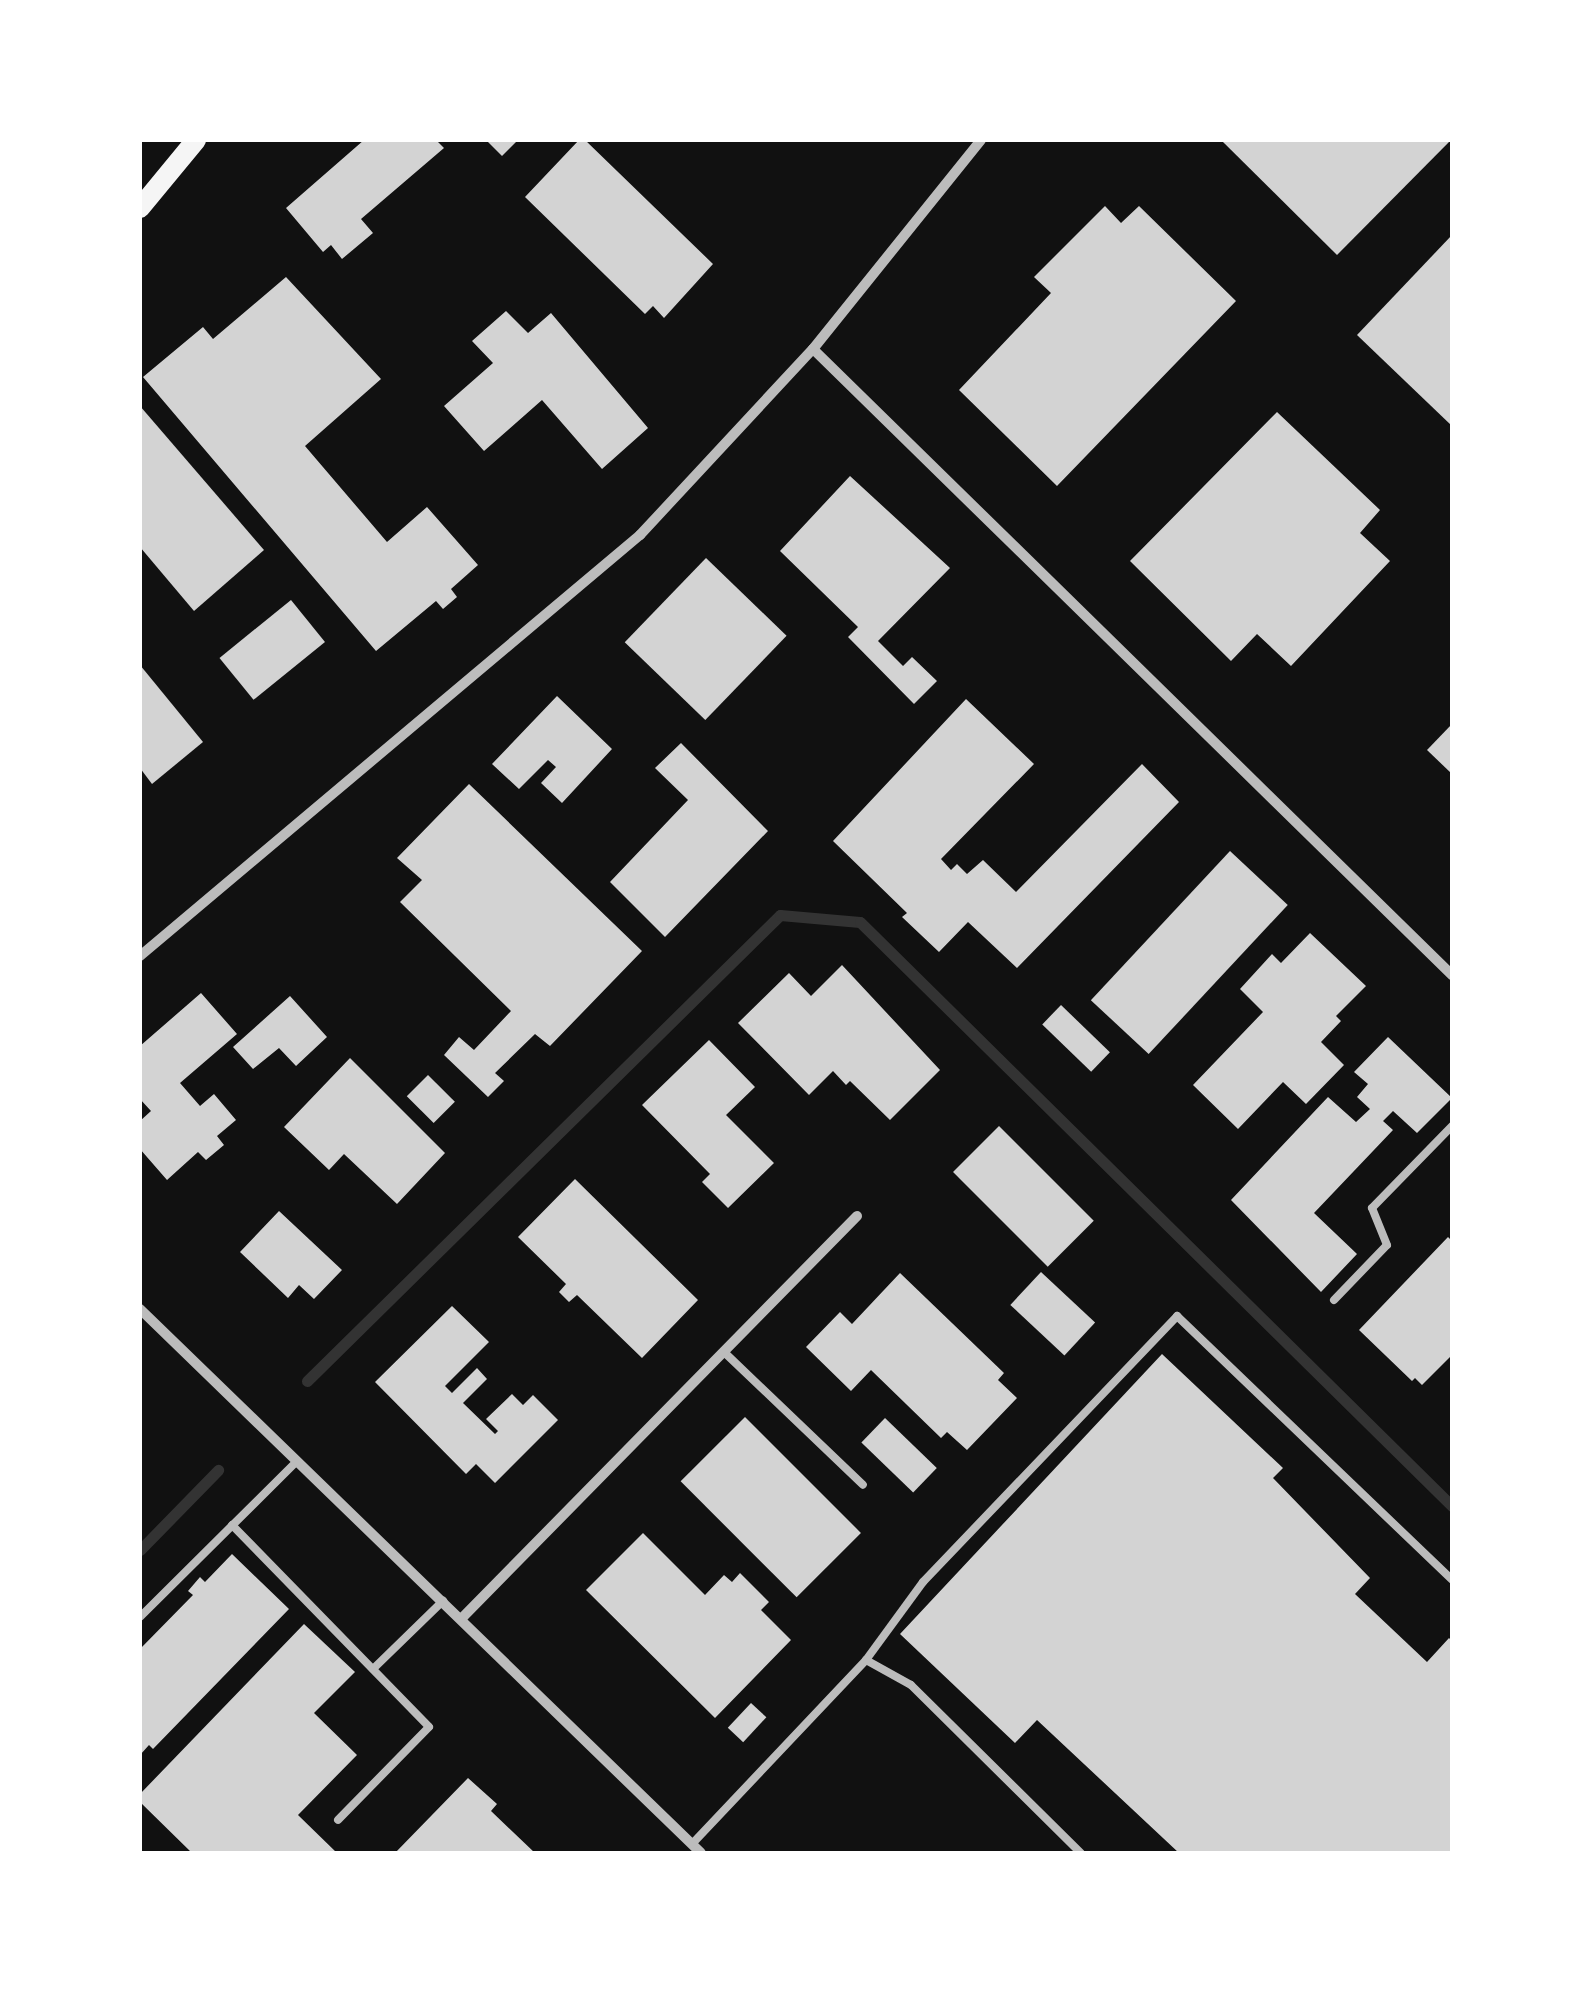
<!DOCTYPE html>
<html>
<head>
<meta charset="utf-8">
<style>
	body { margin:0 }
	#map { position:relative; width:1592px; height:1993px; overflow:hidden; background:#111; font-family:Raleway,sans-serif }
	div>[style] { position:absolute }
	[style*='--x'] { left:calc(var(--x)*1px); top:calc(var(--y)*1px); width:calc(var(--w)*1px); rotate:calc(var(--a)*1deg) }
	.stream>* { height:11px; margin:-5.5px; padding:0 5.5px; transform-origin:5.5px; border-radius:5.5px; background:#333 }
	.building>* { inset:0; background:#d3d3d3; transform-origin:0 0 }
	.service>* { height:8px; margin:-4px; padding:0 4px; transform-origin:4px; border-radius:4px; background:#bcbcbc }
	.minor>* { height:10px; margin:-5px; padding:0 5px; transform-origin:5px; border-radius:5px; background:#bcbcbc }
	.secondary>* { height:20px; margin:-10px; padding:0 10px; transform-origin:10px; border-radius:10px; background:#f5f5f5 }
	span { translate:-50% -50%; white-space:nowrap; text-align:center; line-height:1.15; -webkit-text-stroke:8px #fff; paint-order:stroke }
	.frame { position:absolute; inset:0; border:142px solid #fff; pointer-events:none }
</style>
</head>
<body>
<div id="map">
	<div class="stream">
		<i style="--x:307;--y:1381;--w:664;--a:-44.57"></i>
		<i style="--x:780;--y:915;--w:80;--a:5"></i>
		<i style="--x:860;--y:922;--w:832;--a:44.61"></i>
		<i style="--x:140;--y:1550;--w:112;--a:-45.7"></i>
	</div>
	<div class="building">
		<i style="clip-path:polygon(364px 140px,436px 140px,444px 148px,361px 219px,373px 233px,342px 259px,331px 245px,323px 252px,286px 208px)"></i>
		<i style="clip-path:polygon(486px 140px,518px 140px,502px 156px)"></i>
		<i style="clip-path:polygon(579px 140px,585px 140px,713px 264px,664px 318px,653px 306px,645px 314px,525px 197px)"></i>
		<i style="clip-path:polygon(1221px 140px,1451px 140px,1337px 255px)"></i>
		<i style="clip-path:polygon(1105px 206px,1121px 223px,1139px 206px,1236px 301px,1057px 486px,959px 390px,1051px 293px,1034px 277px)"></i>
		<i style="clip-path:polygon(1452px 235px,1452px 426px,1357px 335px)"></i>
		<i style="clip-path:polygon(286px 277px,381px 379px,305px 446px,387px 542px,427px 507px,478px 565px,451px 589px,457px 597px,443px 609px,436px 601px,376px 651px,143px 377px,203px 327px,213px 339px)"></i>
		<i style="clip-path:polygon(506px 311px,528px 333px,551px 313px,648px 428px,602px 469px,542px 400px,484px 451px,444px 406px,493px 363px,472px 341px)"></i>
		<i style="clip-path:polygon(140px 406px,264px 550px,194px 611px,140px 547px)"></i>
		<i style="clip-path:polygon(1277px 412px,1380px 510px,1360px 533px,1390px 561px,1291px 666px,1257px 634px,1231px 661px,1130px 561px)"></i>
		<i style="clip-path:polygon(850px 476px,950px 568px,878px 641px,903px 666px,912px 657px,937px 681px,914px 704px,848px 637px,858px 627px,780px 551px)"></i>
		<i style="left:706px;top:558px;width:112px;height:117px;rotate:44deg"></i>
		<i style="left:291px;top:600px;width:54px;height:92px;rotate:51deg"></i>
		<i style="clip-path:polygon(140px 665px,203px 742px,152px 784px,140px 768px)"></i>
		<i style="clip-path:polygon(557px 696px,612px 749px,562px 803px,541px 783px,556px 767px,548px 760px,519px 789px,492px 764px)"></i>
		<i style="clip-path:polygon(966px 699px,1034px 764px,941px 859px,951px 870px,957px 864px,967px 874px,983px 860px,1016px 892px,1142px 764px,1179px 802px,1017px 968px,968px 922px,939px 952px,902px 917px,907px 913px,833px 841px)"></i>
		<i style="clip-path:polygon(1452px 724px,1452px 774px,1427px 750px)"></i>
		<i style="clip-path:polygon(681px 743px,768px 831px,665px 937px,610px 882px,688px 800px,655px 768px)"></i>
		<i style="clip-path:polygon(469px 784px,642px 951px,550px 1046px,535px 1034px,495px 1073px,504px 1081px,488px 1097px,444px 1055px,459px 1037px,474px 1050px,511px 1011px,400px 902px,422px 880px,397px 858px)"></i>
		<i style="left:1230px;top:851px;width:79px;height:204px;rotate:43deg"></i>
		<i style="clip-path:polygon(1310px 933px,1366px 986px,1336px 1016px,1341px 1021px,1321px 1042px,1344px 1065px,1306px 1104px,1283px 1082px,1238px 1129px,1193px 1085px,1263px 1012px,1240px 989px,1272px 954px,1281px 963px)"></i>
		<i style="clip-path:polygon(842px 965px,940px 1070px,890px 1120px,850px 1081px,846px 1085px,833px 1071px,809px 1095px,738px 1023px,789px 973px,811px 996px)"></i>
		<i style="clip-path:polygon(201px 993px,237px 1034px,180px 1083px,200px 1106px,214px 1094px,236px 1120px,217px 1136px,224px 1145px,206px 1160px,198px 1152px,167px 1180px,140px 1149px,140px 1121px,151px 1111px,140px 1099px,140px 1046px)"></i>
		<i style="clip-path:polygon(290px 996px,327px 1037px,296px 1066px,279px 1048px,253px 1069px,233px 1047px)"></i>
		<i style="left:1061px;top:1005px;width:68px;height:27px;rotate:44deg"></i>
		<i style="clip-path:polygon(1388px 1037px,1452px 1098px,1417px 1133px,1393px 1111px,1383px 1121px,1393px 1130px,1314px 1213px,1357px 1254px,1321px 1292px,1231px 1200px,1328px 1097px,1356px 1122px,1370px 1109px,1357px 1097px,1368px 1084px,1354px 1072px)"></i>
		<i style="clip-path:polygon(709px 1040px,755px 1087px,726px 1115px,774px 1163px,728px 1208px,702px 1182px,710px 1174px,642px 1105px)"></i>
		<i style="clip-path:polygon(350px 1058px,445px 1153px,397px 1204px,344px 1154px,329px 1170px,284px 1127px)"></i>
		<i style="left:428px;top:1075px;width:38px;height:30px;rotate:45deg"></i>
		<i style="left:999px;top:1126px;width:134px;height:65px;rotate:45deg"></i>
		<i style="clip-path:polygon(575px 1179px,698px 1300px,642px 1358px,577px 1295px,569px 1302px,559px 1292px,566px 1284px,518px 1237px)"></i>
		<i style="clip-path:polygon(279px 1211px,342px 1270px,314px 1299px,299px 1285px,288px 1298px,240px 1252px)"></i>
		<i style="clip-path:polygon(1448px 1237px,1452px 1241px,1452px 1355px,1422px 1385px,1415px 1378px,1412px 1381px,1359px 1330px)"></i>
		<i style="left:1041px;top:1272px;width:74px;height:45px;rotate:43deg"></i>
		<i style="clip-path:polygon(900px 1273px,1004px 1373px,998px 1380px,1017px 1398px,967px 1450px,947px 1432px,941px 1438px,871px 1370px,851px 1391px,806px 1347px,840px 1312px,852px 1324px)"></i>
		<i style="clip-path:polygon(452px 1306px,489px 1342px,445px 1386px,452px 1393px,477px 1368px,487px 1379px,463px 1403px,495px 1434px,498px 1431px,486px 1419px,512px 1394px,523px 1405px,533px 1395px,558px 1420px,495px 1483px,476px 1464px,466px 1474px,375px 1382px)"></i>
		<i style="clip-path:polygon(1162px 1354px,1283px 1468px,1273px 1478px,1370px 1578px,1355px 1594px,1427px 1662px,1449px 1638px,1452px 1641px,1452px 1853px,1179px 1853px,1037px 1720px,1015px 1743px,900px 1634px)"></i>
		<i style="left:745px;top:1417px;width:164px;height:91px;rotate:45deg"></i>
		<i style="left:885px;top:1418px;width:72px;height:34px;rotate:44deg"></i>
		<i style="clip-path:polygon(643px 1533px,705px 1595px,724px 1575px,732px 1582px,740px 1573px,769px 1602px,761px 1610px,791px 1640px,715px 1718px,586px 1590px)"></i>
		<i style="clip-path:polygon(232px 1554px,289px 1609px,153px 1749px,149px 1745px,140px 1755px,140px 1649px,193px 1595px,188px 1591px,200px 1577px,205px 1582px)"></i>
		<i style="clip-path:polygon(304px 1624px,355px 1672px,314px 1713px,357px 1755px,298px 1815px,337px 1853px,192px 1853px,140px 1802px,140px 1794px)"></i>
		<i style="left:751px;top:1703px;width:21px;height:34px;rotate:43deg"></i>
		<i style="clip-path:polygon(468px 1778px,497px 1804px,491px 1811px,535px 1853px,395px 1853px)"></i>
	</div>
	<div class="service">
		<i style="--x:1334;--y:1300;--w:76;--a:-46.1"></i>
		<i style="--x:1387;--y:1245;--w:40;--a:-112"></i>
		<i style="--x:1372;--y:1208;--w:115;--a:-45.7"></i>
		<i style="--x:724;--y:1352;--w:192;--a:43.7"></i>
		<i style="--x:232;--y:1525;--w:282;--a:45.7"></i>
		<i style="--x:429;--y:1727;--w:130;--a:134.4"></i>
		<i style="--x:140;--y:1617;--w:221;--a:-44.8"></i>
		<i style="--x:866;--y:1660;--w:51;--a:29.1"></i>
		<i style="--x:911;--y:1685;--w:239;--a:44.7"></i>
		<i style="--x:373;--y:1669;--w:98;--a:-44.2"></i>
		<i style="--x:692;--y:1844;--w:253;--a:-46.6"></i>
		<i style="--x:866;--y:1660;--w:97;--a:-53.8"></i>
		<i style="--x:923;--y:1582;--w:368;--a:-46.3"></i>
		<i style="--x:1177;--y:1316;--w:381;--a:43.8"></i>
	</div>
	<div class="minor">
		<i style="--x:813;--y:349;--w:895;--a:44.41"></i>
		<i style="--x:140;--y:956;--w:654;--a:-40.1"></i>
		<i style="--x:640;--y:535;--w:254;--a:-47.1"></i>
		<i style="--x:813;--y:349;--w:268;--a:-51.2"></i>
		<i style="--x:140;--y:1309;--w:781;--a:44.12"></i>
		<i style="--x:461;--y:1619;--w:565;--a:-45.5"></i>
	</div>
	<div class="secondary">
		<i style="--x:140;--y:208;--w:88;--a:-50.5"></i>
	</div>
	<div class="frame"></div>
</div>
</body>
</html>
